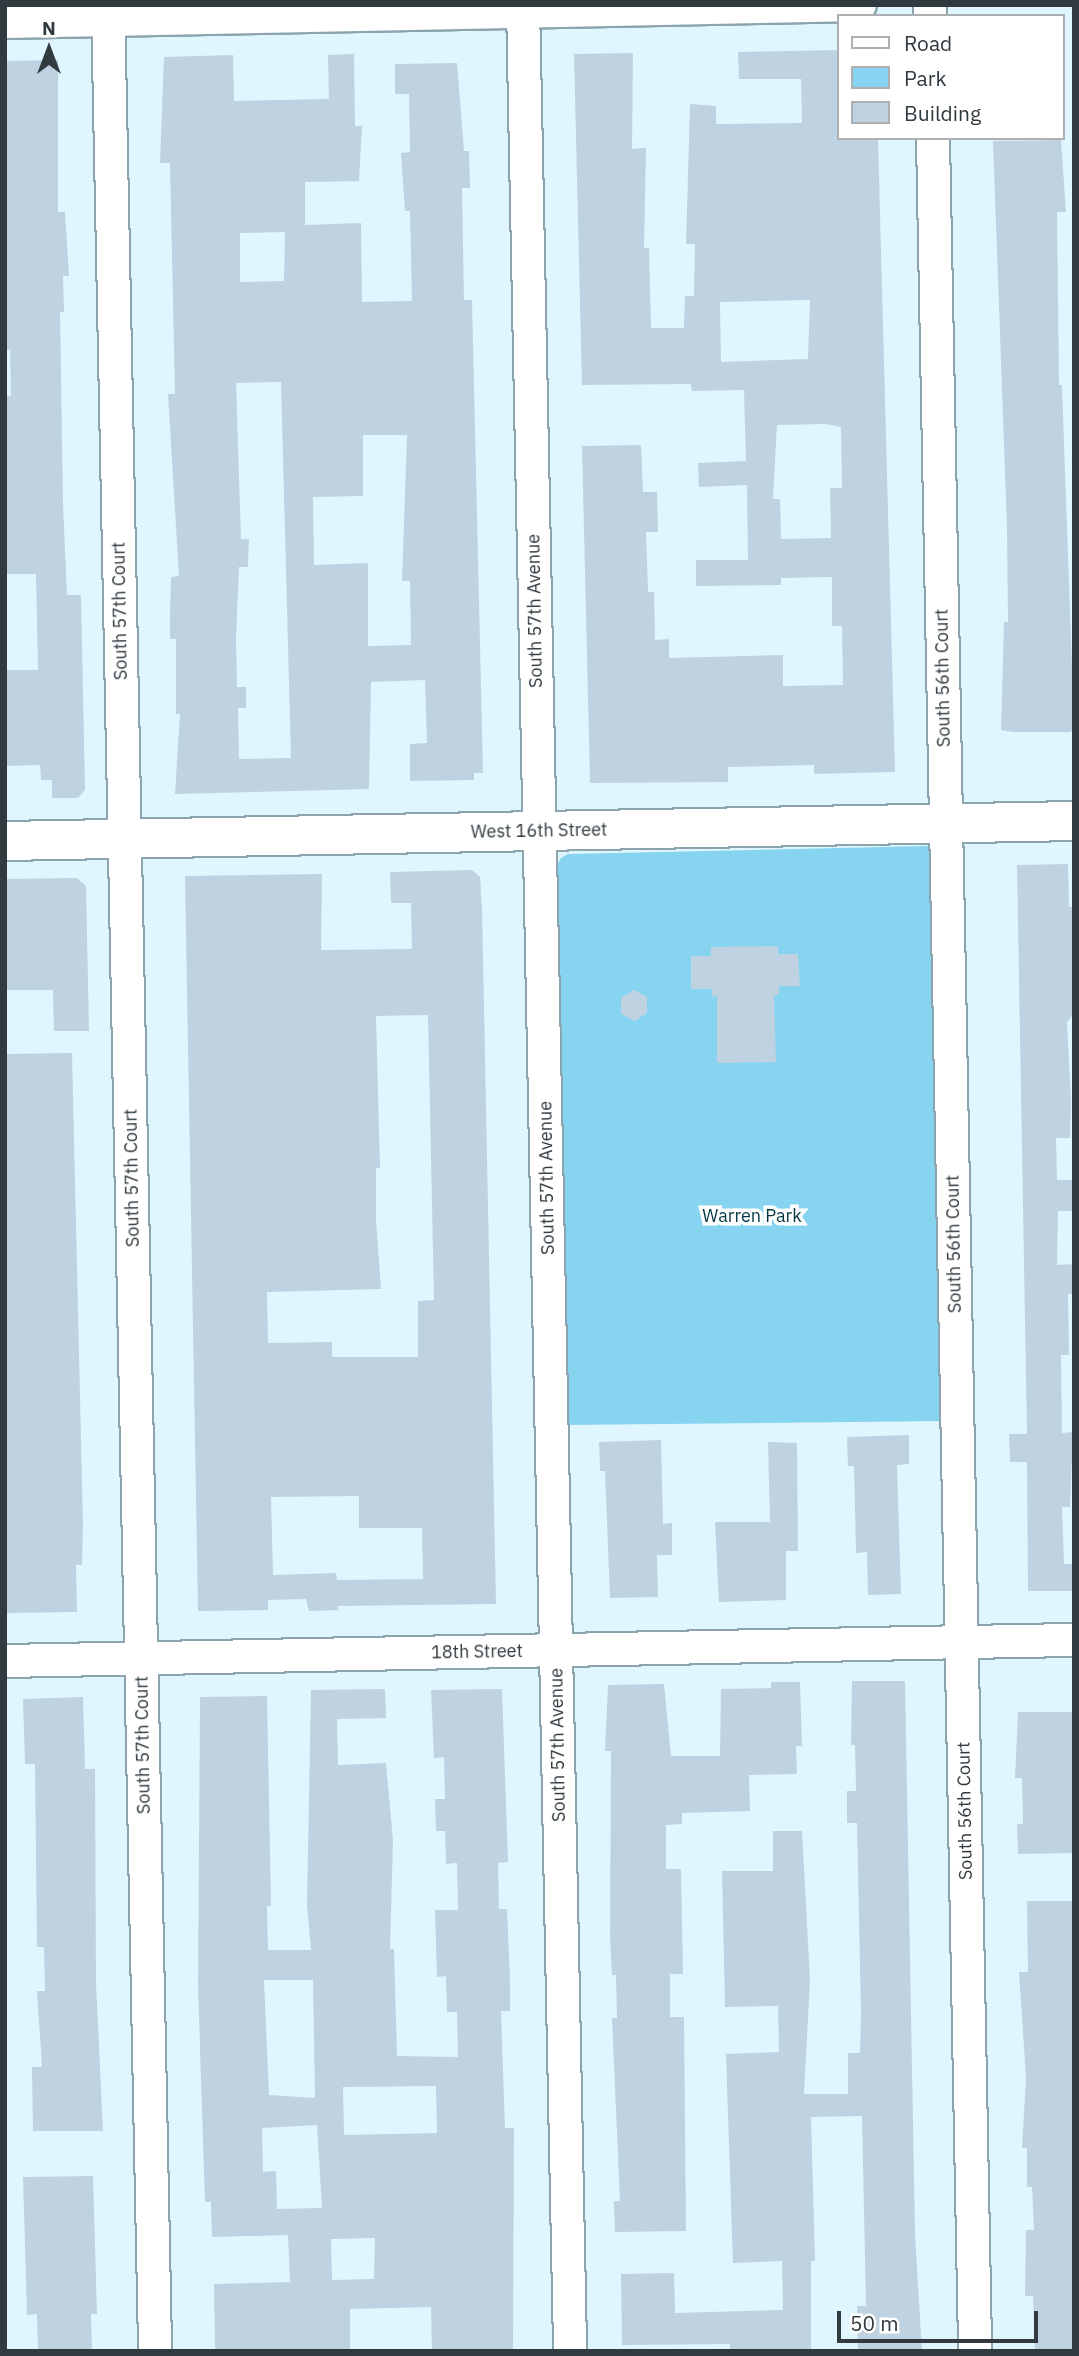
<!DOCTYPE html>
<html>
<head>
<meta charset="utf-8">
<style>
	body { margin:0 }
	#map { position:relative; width:1079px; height:2356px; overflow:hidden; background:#e0f6fe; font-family:"IBM Plex Sans",sans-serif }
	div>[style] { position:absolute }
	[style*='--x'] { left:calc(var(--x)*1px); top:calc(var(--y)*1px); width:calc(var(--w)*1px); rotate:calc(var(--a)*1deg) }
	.green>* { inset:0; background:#87d4f0 }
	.building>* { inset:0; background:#bed2e2 }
	.roads { filter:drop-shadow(2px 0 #8ba4ae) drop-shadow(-2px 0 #8ba4ae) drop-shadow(0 2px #8ba4ae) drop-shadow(0 -2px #8ba4ae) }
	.street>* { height:32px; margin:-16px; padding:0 16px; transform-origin:16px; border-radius:16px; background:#fff }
	.secondary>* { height:38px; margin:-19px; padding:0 19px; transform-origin:19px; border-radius:19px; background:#fff }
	span { translate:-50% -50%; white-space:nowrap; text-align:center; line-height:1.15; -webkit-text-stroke:7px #fff; paint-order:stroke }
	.street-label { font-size:18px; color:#303a3f }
	.park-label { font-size:18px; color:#033544 }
	.frame { position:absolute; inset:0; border:7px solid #303a3f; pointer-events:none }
	.legend { position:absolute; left:837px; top:14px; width:228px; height:126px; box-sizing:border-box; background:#fff; border:2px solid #acb0b2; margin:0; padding:9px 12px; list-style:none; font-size:21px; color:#303a3f }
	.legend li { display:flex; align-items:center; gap:14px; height:35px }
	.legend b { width:35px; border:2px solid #acb0b2 }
	.north { position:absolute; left:14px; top:14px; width:70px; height:70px; -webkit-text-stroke:5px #fff; paint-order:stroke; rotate:0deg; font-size:19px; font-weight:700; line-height:28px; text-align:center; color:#303a3f }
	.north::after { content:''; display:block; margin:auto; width:24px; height:32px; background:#303a3f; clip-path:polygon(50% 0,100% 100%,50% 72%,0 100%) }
	.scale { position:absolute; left:837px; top:2311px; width:201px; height:32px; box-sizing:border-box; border:4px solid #303a3f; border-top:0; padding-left:9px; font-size:21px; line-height:24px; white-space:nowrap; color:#303a3f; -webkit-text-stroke:5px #fff; paint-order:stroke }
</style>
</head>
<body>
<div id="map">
	<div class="green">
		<i style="clip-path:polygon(927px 846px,932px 853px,945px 1421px,565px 1425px,556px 867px,561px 858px,568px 854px)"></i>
	</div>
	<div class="building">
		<i style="clip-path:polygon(evenodd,839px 50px,839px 138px,878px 138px,895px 772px,814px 774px,814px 765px,728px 767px,728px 782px,590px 783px,582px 446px,641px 445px,643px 492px,657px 492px,658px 532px,646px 532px,648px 592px,654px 592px,655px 640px,669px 639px,669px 658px,783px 655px,783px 686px,843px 685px,842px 626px,832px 626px,832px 577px,781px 578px,781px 585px,696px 586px,696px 560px,748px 560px,747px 485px,699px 487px,698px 463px,746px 461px,744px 390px,692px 391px,691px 384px,582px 385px,574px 54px,633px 53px,632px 149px,646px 148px,644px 248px,649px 248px,651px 328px,684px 328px,685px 296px,694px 296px,695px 244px,686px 244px,690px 104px,716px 106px,716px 124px,802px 123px,801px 79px,739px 79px,738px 52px,839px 50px,810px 300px,808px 359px,721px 362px,720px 302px,810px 300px,839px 50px,826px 424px,841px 427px,842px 488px,830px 488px,831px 538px,781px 539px,780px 499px,773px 499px,777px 425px,826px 424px)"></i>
		<i style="clip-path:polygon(evenodd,354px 54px,355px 126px,362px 126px,359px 181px,305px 182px,305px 225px,361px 223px,362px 302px,412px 301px,410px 211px,405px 211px,401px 153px,410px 152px,409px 94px,395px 94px,395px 64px,457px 63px,464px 151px,469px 151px,470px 188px,462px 188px,464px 300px,472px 300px,483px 773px,474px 773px,474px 780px,410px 781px,410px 744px,427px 743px,425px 680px,371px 682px,369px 789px,175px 794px,180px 714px,176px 714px,176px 639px,170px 639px,170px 611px,171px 577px,179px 576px,168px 394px,175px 394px,170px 163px,160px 163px,164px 57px,233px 55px,234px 101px,329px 99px,328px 55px,354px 54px,285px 232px,284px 281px,240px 282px,240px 233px,285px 232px,354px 54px,281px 382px,291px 758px,239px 759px,238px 708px,246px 708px,246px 687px,237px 687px,236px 638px,239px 567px,248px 567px,249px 539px,241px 539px,236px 383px,281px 382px,354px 54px,363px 435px,407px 435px,402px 581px,410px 581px,411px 645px,368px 646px,368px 563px,314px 565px,313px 497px,363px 496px,363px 435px)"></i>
		<i style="clip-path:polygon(58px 60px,58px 212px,65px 212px,69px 276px,63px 276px,64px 312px,60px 312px,63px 504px,67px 595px,81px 595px,85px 790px,78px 798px,52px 798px,52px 780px,41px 780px,40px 765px,5px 766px,5px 670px,38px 670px,36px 574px,5px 574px,5px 396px,11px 396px,10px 350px,5px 350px,5px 61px)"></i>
		<i style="clip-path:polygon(1061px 140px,1066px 212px,1057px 212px,1059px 385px,1062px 385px,1074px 724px,1071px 732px,1013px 732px,1001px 730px,1004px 622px,1008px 622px,1007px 528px,993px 141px)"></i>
		<i style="clip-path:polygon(1068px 864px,1069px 907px,1074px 907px,1074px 1013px,1067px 1022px,1071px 1102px,1070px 1138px,1056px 1138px,1057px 1180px,1074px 1180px,1074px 1211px,1058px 1211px,1057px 1265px,1074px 1264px,1074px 1294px,1068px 1294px,1069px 1355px,1061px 1355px,1062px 1433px,1073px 1432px,1070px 1507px,1062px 1507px,1064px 1564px,1074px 1564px,1074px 1591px,1028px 1591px,1027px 1462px,1010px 1462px,1009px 1434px,1027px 1434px,1017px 865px)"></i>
		<i style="clip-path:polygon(evenodd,472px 870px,480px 877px,482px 908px,496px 1604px,338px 1606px,338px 1610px,309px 1611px,306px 1599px,268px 1600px,268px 1610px,198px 1611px,185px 876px,322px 874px,321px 950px,412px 949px,411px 903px,391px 903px,390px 872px,472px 870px,428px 1015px,434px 1300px,418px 1301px,418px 1357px,332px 1357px,332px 1342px,268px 1343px,267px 1292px,381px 1289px,376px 1219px,376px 1168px,380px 1168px,376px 1016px,428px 1015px,472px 870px,359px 1496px,359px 1528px,422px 1528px,423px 1579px,337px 1580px,336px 1573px,273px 1575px,271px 1497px,359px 1496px)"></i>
		<i style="clip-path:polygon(77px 878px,86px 886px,89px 1031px,54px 1031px,53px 990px,5px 990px,5px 879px)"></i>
		<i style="clip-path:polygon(778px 946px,778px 954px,798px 954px,800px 986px,779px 986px,779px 995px,774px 995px,776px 1062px,717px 1063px,717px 996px,712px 997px,712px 989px,691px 989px,691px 956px,711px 956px,711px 947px)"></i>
		<i style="clip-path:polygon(634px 990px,647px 997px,647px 1013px,635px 1021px,621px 1014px,621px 998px)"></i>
		<i style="clip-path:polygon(72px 1053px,83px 1525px,82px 1565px,76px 1565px,77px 1612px,5px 1613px,5px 1054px)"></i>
		<i style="clip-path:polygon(909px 1435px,909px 1464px,897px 1465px,901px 1594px,868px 1595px,867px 1552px,856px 1553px,854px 1466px,848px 1466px,847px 1437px)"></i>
		<i style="clip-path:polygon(661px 1440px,663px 1524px,672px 1523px,672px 1555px,657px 1555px,658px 1597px,610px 1598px,605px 1471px,600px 1471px,599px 1442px)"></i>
		<i style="clip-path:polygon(768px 1442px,797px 1443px,798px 1551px,786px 1551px,786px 1600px,719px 1602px,715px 1522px,770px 1522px)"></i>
		<i style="clip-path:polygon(852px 1681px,905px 1681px,915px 2234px,922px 2351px,858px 2351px,857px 2306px,866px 2306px,862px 2116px,811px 2117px,815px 2261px,811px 2261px,811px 2351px,730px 2351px,730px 2344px,622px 2345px,621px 2274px,674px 2273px,675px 2313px,783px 2310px,782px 2261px,733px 2263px,726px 2054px,779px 2052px,778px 2006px,725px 2007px,722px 1871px,773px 1871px,773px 1831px,802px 1831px,810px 1980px,804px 2094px,848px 2094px,848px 2053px,860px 2053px,861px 2014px,857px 1823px,847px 1823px,847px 1791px,856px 1791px,855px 1745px,851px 1745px)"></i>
		<i style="clip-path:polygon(771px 1682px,800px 1682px,802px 1746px,796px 1746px,797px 1774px,749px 1775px,750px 1811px,682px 1813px,682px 1824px,666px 1825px,666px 1869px,681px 1869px,683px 1974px,670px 1974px,670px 2017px,684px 2017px,686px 2231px,615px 2232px,614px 2201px,620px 2201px,612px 2018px,617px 2018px,616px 1975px,612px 1975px,610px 1939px,611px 1751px,605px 1751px,608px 1685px,664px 1684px,671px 1756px,720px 1756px,721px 1689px,771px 1688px)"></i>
		<i style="clip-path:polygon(evenodd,385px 1689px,386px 1718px,337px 1719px,338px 1765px,386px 1763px,393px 1840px,390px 1949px,394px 1949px,397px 2056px,458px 2057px,457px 2012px,447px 2012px,446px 1976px,437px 1977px,435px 1910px,458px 1910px,457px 1863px,446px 1864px,445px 1831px,436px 1831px,435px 1799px,445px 1799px,444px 1757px,434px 1758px,431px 1690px,502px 1689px,508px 1862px,498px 1863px,499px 1909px,507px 1909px,510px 1981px,510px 2011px,501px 2011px,505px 2128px,514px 2128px,513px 2351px,432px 2351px,431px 2307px,350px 2309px,350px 2349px,215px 2349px,214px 2284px,290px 2282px,288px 2235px,212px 2237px,211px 2202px,205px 2202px,198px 1986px,200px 1697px,267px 1696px,271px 1906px,267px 1906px,268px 1950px,311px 1950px,307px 1905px,311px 1690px,385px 1689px,264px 1980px,313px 1980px,315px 2098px,269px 2095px,264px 1980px,385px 1689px,436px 2086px,437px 2133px,344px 2135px,343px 2087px,436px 2086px,385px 1689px,317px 2125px,322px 2208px,277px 2209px,276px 2171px,263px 2172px,262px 2128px,317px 2125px,385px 1689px,375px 2238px,374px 2279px,332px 2280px,331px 2239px,375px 2238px)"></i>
		<i style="clip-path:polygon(83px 1697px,85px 1769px,95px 1769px,96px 1983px,103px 2131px,33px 2131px,32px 2067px,42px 2067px,37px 1991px,45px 1991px,44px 1947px,37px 1947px,35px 1764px,25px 1764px,23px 1699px)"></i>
		<i style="clip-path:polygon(1018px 1712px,1074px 1712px,1074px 1853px,1018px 1854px,1017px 1824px,1023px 1824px,1022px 1778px,1015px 1778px)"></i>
		<i style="clip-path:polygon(1027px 1901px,1074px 1901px,1074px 2351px,1035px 2351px,1033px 2296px,1025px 2296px,1026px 2230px,1034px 2230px,1032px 2187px,1027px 2187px,1027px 2148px,1022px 2148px,1026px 2077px,1019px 1972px,1028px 1972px)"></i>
		<i style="clip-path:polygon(93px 2176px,97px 2314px,91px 2314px,92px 2351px,38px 2351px,37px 2314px,27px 2315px,23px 2177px)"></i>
	</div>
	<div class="roads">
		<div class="street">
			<i style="--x:108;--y:5;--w:2346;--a:88.85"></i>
			<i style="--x:523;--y:5;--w:2346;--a:88.85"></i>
			<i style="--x:930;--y:5;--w:11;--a:90"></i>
			<i style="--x:5;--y:22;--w:855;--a:-1.14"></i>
			<i style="--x:933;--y:138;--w:2213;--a:88.91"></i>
			<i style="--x:5;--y:1661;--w:1069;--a:-1.13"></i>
		</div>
		<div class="secondary">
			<i style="--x:5;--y:841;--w:1069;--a:-1.07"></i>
		</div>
	</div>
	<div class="street-label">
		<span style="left:120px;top:611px;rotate:-91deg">South 57th Court</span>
		<span style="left:535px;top:611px;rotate:-91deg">South 57th Avenue</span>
		<span style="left:943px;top:678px;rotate:-91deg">South 56th Court</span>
		<span style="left:539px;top:831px;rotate:-1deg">West 16th Street</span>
		<span style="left:132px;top:1178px;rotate:-91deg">South 57th Court</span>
		<span style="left:547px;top:1178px;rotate:-91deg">South 57th Avenue</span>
		<span style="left:954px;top:1244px;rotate:-91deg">South 56th Court</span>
		<span style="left:477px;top:1652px;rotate:-1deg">18th Street</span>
		<span style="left:143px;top:1745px;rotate:-91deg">South 57th Court</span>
		<span style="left:558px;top:1745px;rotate:-91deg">South 57th Avenue</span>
		<span style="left:965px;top:1811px;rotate:-91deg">South 56th Court</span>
	</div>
	<div class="park-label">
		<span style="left:752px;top:1216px">Warren Park</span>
	</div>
	<div class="frame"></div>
	<ul class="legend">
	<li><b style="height:9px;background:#fff"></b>Road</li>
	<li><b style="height:19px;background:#87d4f0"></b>Park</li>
	<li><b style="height:19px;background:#bed2e2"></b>Building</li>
	</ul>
	<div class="north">N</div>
	<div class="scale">50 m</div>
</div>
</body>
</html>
